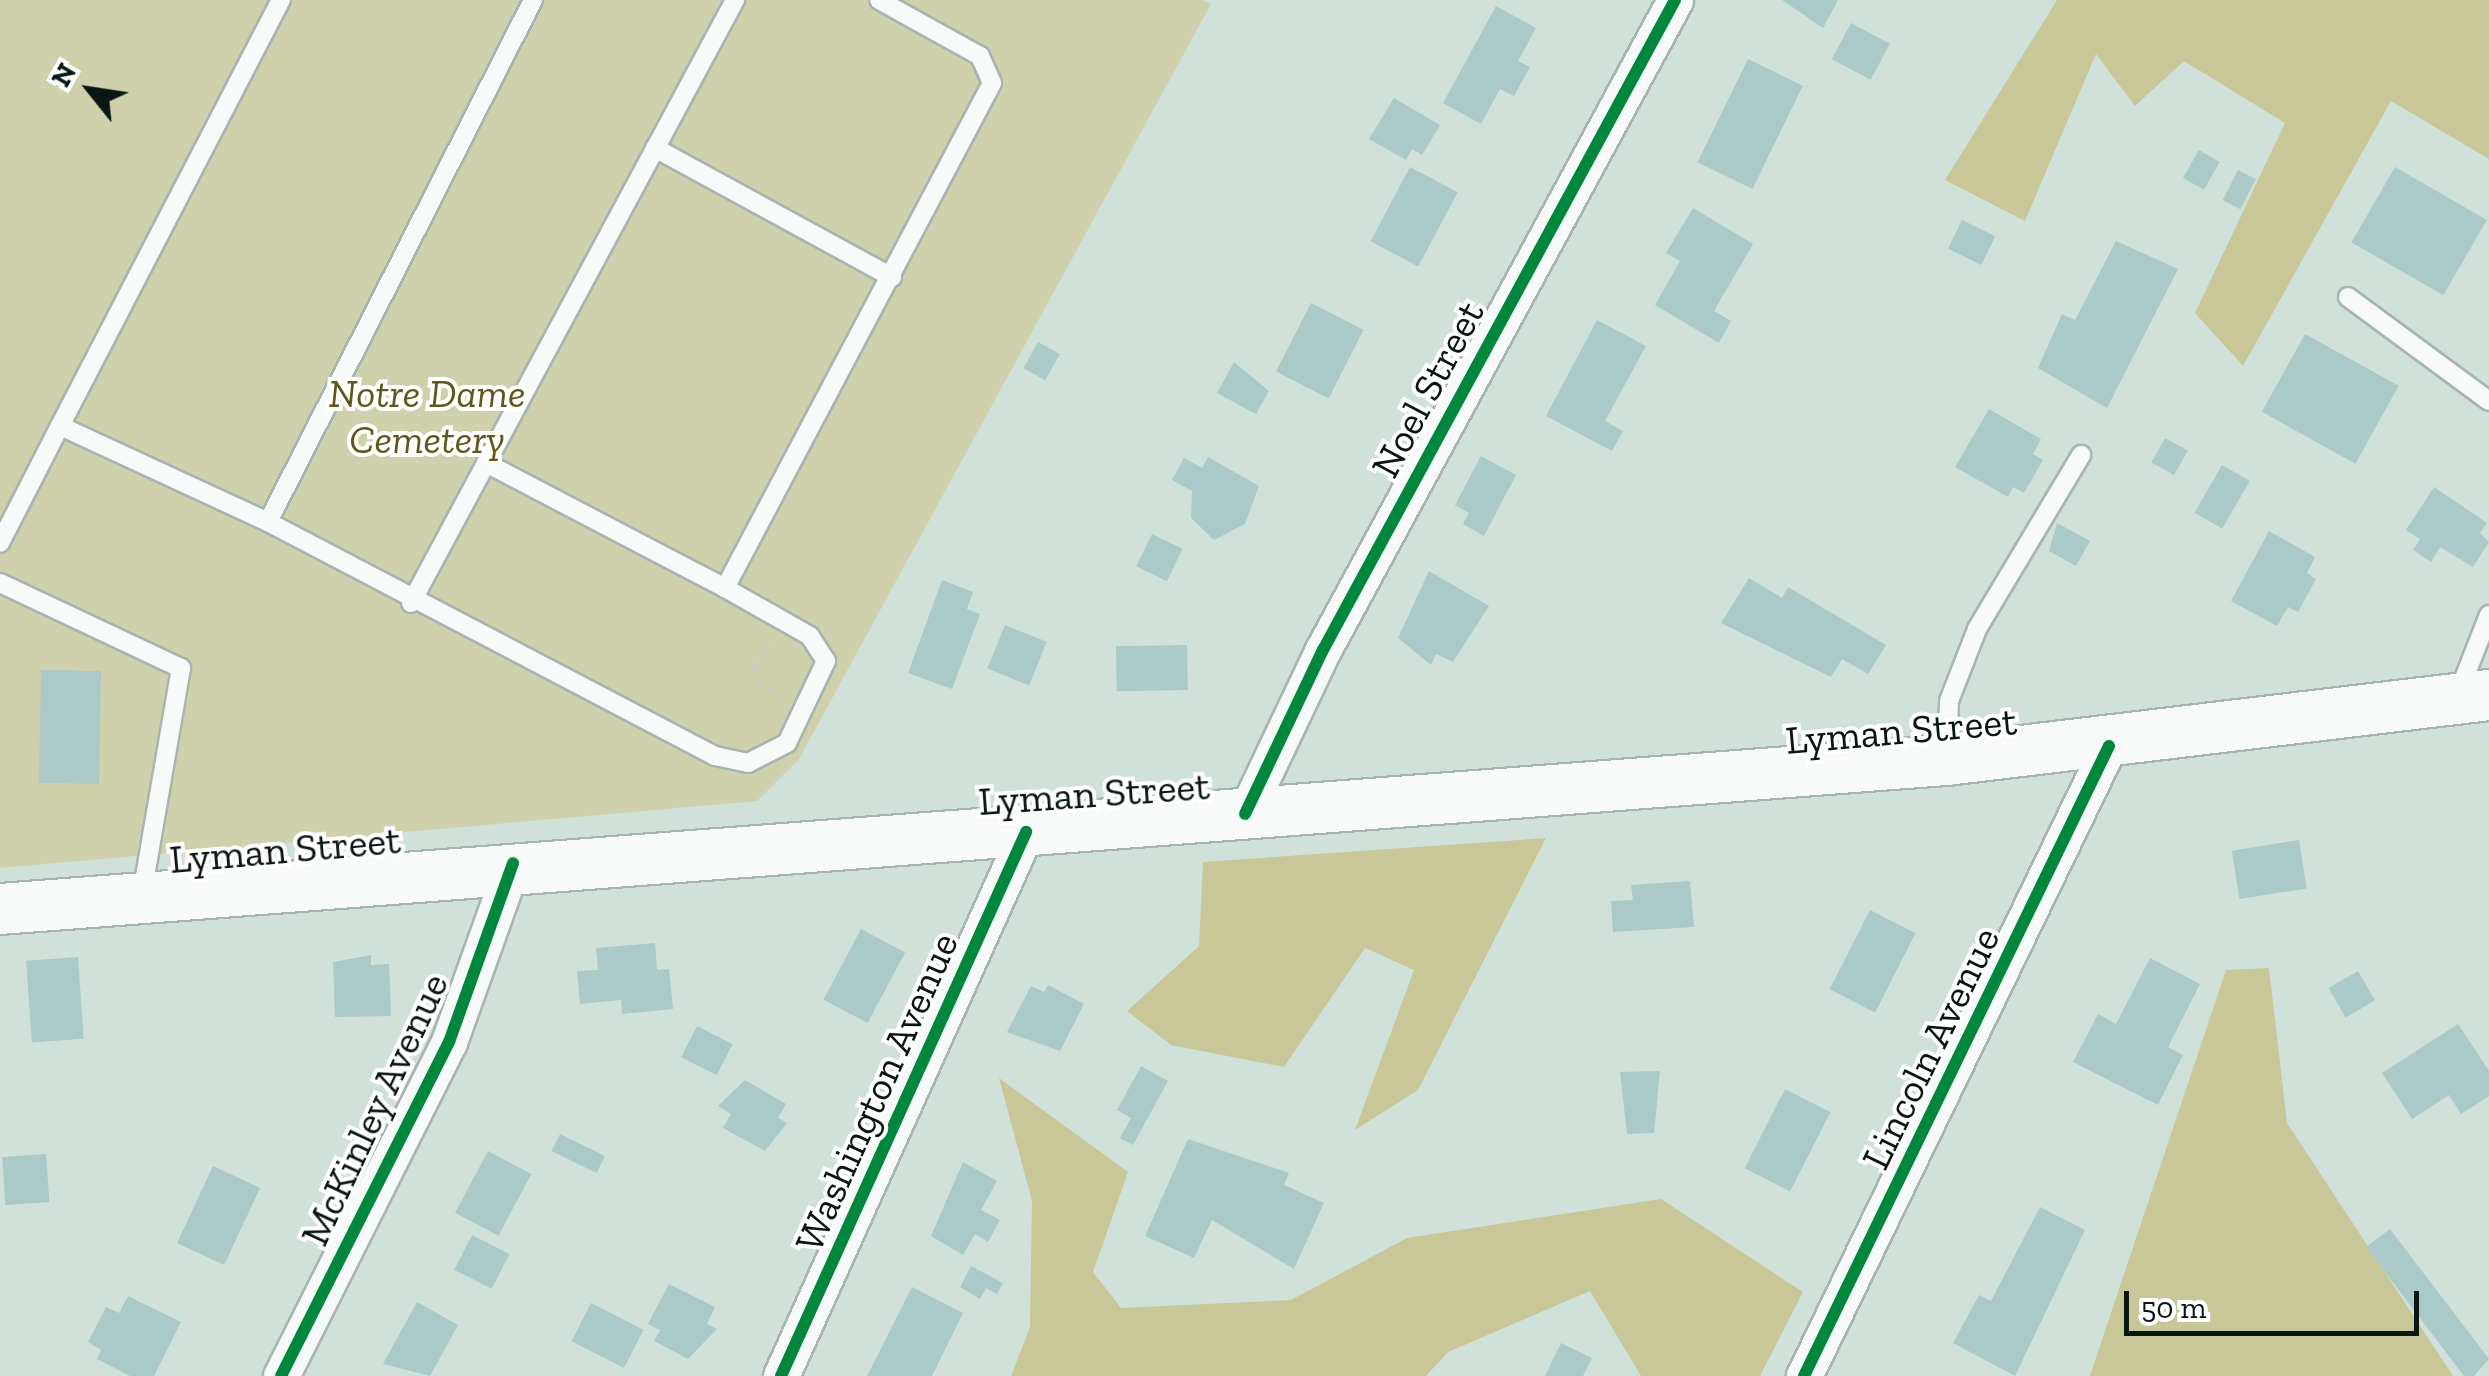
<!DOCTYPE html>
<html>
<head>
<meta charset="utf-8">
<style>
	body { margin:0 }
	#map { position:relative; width:2489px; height:1376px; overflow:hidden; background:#d0e1da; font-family:"Zilla Slab",serif }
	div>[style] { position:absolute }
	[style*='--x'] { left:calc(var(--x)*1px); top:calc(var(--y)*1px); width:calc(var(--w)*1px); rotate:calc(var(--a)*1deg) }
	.green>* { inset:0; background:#cfd0ac }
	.forest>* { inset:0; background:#c8c798 }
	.building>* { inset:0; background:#abc9c7; transform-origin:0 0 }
	.path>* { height:6px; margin-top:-3px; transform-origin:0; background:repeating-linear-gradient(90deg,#c9cecc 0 2.5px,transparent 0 10.5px) }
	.roads { filter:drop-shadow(2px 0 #a7b4af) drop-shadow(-2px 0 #a7b4af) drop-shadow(0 2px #a7b4af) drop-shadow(0 -2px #a7b4af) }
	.service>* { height:18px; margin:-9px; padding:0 9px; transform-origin:9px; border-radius:9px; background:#f8faf9 }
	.minor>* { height:35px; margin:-17.5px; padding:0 17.5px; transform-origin:17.5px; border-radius:17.5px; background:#f8faf9 }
	.secondary>* { height:50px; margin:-25px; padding:0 25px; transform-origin:25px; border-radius:25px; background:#f8faf9 }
	.cycleway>* { height:12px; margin:-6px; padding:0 6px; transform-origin:6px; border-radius:6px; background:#00873e }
	span { translate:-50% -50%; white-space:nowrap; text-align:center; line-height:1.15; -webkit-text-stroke:8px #fff; paint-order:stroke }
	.street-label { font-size:40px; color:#0a1612 }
	.park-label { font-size:40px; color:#62571a; font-style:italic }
	.north { position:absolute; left:40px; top:40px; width:100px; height:100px; -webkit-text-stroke:8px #fff; paint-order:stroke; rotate:300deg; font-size:28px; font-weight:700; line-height:40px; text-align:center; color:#0a1612 }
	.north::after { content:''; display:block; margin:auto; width:35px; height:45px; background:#0a1612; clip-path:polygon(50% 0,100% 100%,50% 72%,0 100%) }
	.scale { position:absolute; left:2124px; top:1291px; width:295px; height:45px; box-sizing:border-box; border:5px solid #0a1612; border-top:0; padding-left:12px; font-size:30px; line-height:35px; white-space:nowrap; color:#0a1612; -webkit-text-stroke:8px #fff; paint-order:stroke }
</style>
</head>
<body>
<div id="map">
	<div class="green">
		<i style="clip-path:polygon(0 0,1203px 0,1211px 4px,799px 759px,757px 801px,0 868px)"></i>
	</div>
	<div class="forest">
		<i style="clip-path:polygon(2057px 0,2489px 0,2489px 159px,2391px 101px,2243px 366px,2195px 313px,2285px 123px,2184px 61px,2135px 106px,2096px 54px,2025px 221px,1945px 180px)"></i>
		<i style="clip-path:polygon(1546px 838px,1418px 1090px,1355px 1130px,1414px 970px,1365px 948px,1284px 1067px,1171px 1045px,1127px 1011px,1199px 946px,1203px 862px)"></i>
		<i style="clip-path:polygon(2269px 968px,2287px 1123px,2453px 1376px,2090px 1376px,2226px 970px)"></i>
		<i style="clip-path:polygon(999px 1078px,1128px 1172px,1093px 1272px,1121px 1308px,1291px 1300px,1407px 1238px,1661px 1199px,1803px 1292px,1760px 1376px,1641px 1376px,1590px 1291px,1448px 1352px,1426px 1376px,1011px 1376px,1030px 1327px,1032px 1201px)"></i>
	</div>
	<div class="building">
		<i style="clip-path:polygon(1782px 0,1838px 0,1823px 28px)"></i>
		<i style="clip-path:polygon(1496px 6px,1536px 28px,1518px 61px,1530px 67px,1514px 96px,1500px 89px,1481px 124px,1443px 103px)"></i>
		<i style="left:1851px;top:23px;width:44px;height:41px;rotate:28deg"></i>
		<i style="left:1748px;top:59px;width:61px;height:115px;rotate:26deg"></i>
		<i style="clip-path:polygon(1394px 98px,1440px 125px,1422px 155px,1412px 149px,1406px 160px,1369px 139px)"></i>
		<i style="left:2199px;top:150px;width:24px;height:32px;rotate:30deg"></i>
		<i style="left:1410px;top:167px;width:54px;height:84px;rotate:28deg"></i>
		<i style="left:2395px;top:167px;width:106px;height:87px;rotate:30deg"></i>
		<i style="left:2238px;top:170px;width:20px;height:34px;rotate:27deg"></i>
		<i style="clip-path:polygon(1693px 208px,1753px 244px,1714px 311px,1731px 321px,1719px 343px,1655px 305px,1680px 261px,1666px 253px)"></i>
		<i style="left:1962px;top:220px;width:37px;height:32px;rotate:26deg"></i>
		<i style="clip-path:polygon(2116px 241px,2178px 269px,2107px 408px,2038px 368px,2062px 314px,2075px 320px)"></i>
		<i style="left:1311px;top:303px;width:59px;height:77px;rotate:27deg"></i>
		<i style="clip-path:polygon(1597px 320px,1646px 346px,1605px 421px,1623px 431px,1612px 451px,1546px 416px)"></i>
		<i style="left:2305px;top:334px;width:107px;height:89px;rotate:29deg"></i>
		<i style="left:1038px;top:342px;width:25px;height:30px;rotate:29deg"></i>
		<i style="clip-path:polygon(1234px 362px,1269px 391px,1256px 414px,1217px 393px)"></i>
		<i style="clip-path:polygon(1989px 409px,2041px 439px,2033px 454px,2043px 460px,2024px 493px,2013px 487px,2008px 497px,1955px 467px)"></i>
		<i style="left:2165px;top:438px;width:26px;height:28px;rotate:29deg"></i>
		<i style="clip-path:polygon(1481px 456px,1516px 475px,1484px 536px,1463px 524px,1469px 513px,1455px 505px)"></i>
		<i style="clip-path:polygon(1208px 457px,1259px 486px,1245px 524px,1214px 540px,1191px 518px,1192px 491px,1172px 480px,1184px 458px,1202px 468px)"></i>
		<i style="left:2222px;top:465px;width:32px;height:55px;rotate:30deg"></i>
		<i style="clip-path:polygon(2434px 487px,2487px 523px,2480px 533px,2489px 542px,2473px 567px,2440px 547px,2431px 562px,2413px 550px,2420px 539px,2406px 530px)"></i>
		<i style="clip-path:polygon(2057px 523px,2090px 541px,2076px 566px,2049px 551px)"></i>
		<i style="clip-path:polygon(2269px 531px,2315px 557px,2307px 573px,2316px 579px,2298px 612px,2288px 607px,2277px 626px,2231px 601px)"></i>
		<i style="left:1152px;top:534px;width:34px;height:36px;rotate:26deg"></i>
		<i style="clip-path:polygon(1429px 571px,1489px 606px,1453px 662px,1436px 654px,1431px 665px,1398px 638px)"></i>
		<i style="clip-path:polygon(1749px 578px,1782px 598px,1788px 587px,1886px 645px,1868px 674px,1842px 659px,1831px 677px,1721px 623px)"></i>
		<i style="clip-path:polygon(942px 580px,973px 592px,967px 609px,980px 614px,952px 689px,908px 673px)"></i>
		<i style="left:1005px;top:625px;width:45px;height:47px;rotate:22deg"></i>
		<i style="left:1187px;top:645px;width:45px;height:71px;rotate:89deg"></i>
		<i style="left:41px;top:670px;width:60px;height:113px;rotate:1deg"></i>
		<i style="left:2299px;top:840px;width:49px;height:68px;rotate:81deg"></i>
		<i style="clip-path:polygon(1690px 881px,1694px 927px,1613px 932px,1611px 901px,1633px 900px,1631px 885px)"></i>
		<i style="left:1870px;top:910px;width:51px;height:89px;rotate:27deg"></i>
		<i style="left:861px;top:929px;width:50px;height:80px;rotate:28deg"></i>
		<i style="clip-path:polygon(655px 943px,657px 970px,669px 969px,673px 1009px,622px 1014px,621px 1000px,580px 1004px,577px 971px,598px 970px,596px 948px)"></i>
		<i style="clip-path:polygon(371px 955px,371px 965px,389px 964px,391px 1016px,335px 1017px,333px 962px)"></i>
		<i style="left:78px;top:957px;width:82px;height:52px;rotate:86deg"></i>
		<i style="clip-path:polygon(2150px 958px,2200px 984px,2168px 1047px,2183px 1055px,2158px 1105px,2073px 1062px,2098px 1014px,2116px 1024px)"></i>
		<i style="left:2358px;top:971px;width:34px;height:34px;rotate:60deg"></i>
		<i style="clip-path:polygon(1048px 985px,1084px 1004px,1060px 1051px,1007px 1032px,1031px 986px,1044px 992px)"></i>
		<i style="clip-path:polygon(2458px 1024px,2489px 1071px,2489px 1096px,2461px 1114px,2449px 1095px,2412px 1119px,2382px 1073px)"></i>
		<i style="left:697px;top:1026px;width:40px;height:35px;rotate:27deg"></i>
		<i style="clip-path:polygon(1141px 1066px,1168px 1081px,1133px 1145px,1120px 1138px,1131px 1118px,1117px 1110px)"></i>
		<i style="clip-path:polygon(1660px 1071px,1654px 1133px,1627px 1134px,1620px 1072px)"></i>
		<i style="clip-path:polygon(745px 1080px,786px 1104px,778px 1118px,787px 1123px,765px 1151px,723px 1128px,731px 1114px,718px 1106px)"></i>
		<i style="left:1785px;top:1089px;width:51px;height:89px;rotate:27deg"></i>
		<i style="left:560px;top:1134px;width:50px;height:19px;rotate:26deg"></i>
		<i style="clip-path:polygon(1188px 1139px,1289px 1173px,1284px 1185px,1324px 1203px,1294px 1269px,1212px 1220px,1194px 1258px,1145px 1236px)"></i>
		<i style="left:488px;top:1151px;width:49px;height:70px;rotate:28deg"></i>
		<i style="left:46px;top:1154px;width:48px;height:44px;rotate:86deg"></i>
		<i style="clip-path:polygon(963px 1162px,997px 1181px,981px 1210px,1000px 1220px,988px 1242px,975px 1234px,963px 1255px,931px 1236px)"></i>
		<i style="left:213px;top:1166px;width:52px;height:85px;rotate:25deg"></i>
		<i style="clip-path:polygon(2040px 1207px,2085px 1230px,2015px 1376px,1953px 1343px,1979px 1295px,1991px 1301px)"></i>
		<i style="clip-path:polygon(2390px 1229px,2489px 1359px,2474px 1376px,2464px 1376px,2366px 1247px)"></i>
		<i style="left:472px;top:1235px;width:42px;height:39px;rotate:27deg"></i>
		<i style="clip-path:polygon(971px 1266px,1003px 1283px,997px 1294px,986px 1288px,980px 1299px,960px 1287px)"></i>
		<i style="clip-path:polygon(669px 1284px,715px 1307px,707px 1324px,717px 1329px,688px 1359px,654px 1341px,660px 1330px,648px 1324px)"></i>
		<i style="clip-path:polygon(912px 1287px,963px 1313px,932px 1376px,867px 1376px)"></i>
		<i style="clip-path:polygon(128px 1296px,181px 1322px,154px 1376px,130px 1376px,97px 1359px,101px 1350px,88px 1342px,106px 1307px,119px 1313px)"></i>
		<i style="clip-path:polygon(417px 1302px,458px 1325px,430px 1376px,383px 1364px)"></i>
		<i style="left:591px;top:1303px;width:59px;height:43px;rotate:27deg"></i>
		<i style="clip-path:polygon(1561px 1343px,1592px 1358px,1583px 1376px,1545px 1376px)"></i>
	</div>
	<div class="path">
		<i style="--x:768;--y:642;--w:30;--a:117"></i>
		<i style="--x:754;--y:669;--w:17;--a:73"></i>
		<i style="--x:759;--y:685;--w:26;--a:29"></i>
	</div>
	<div class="roads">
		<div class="service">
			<i style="--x:533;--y:0;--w:585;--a:116.92"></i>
			<i style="--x:268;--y:522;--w:505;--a:27.63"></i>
			<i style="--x:715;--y:756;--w:34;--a:12"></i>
			<i style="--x:748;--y:763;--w:44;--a:-27.1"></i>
			<i style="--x:787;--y:743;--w:91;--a:-64.6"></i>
			<i style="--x:826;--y:661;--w:30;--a:-123"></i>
			<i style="--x:810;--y:636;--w:98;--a:-150.5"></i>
			<i style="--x:725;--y:588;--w:571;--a:-62.13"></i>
			<i style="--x:992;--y:83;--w:30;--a:-114"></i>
			<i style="--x:980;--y:56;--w:115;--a:-151"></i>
			<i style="--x:655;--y:148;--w:270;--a:28.6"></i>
			<i style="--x:2348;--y:297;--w:175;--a:36.4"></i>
			<i style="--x:486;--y:463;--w:270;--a:27.6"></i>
			<i style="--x:268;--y:522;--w:229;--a:-155.2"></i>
			<i style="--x:60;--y:426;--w:480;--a:-62.6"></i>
			<i style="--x:0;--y:543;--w:131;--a:-62.9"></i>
			<i style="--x:0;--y:583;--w:200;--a:25.2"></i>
			<i style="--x:181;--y:668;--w:229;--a:99.8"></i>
			<i style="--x:411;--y:603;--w:685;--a:-61.75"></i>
			<i style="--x:2458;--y:694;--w:85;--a:-68.6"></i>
			<i style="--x:1947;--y:754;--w:53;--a:-87.8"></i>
			<i style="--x:1949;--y:701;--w:77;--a:-68.7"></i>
			<i style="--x:1977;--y:629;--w:203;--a:-59.1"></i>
		</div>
		<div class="minor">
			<i style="--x:1245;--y:814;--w:182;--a:-64.6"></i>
			<i style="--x:1323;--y:650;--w:739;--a:-61.56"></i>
			<i style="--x:281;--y:1376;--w:374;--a:-63.3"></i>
			<i style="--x:449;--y:1042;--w:190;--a:-70.3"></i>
			<i style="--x:781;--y:1376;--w:597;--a:-65.75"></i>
			<i style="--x:1804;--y:1376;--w:700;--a:-64.17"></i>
		</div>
		<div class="secondary">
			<i style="--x:0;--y:909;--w:1952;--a:-4.38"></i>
			<i style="--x:1946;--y:760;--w:547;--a:-6.83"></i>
		</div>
	</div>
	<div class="cycleway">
		<i style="--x:1245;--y:814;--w:182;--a:-64.6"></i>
		<i style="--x:1323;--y:650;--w:739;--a:-61.56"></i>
		<i style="--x:281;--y:1376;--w:374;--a:-63.3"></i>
		<i style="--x:449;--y:1042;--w:190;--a:-70.3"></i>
		<i style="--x:781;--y:1376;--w:597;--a:-65.75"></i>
		<i style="--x:1804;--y:1376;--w:700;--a:-64.17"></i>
	</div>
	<div class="street-label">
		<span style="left:1427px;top:389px;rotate:-62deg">Noel Street</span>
		<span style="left:1901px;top:730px;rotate:-5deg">Lyman Street</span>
		<span style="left:1094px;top:793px;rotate:-4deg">Lyman Street</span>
		<span style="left:285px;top:849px;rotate:-5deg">Lyman Street</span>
		<span style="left:1930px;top:1048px;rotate:-64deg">Lincoln Avenue</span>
		<span style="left:876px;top:1092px;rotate:-66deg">Washington Avenue</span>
		<span style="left:374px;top:1109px;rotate:-65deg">McKinley Avenue</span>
	</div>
	<div class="park-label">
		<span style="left:427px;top:416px">Notre Dame<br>Cemetery</span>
	</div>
	<div class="north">N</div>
	<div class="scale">50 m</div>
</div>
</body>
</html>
